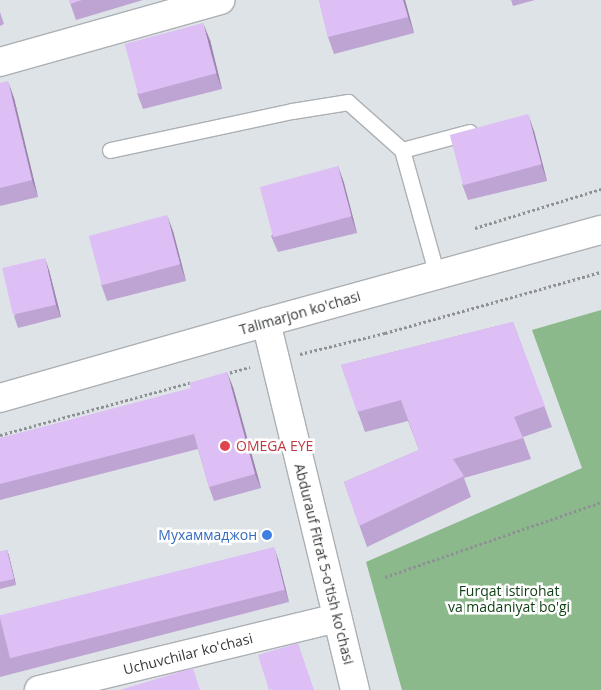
<!DOCTYPE html>
<html>
<head>
<meta charset="utf-8">
<style>
	body { margin:0 }
	#map { position:relative; width:601px; height:690px; overflow:hidden; background:#dee3e7; font-family:"Open Sans",sans-serif }
	div>[style] { position:absolute }
	[style*='--x'] { left:calc(var(--x)*1px); top:calc(var(--y)*1px); width:calc(var(--w)*1px); rotate:calc(var(--a)*1deg) }
	.forest>* { inset:0; background:#8cb98c }
	.path>* { height:3px; margin-top:-1.5px; transform-origin:0; background:repeating-linear-gradient(90deg,#8e9194 0 2.5px,transparent 0 5px) }
	.roads { filter:drop-shadow(1px 0 #acb0b4) drop-shadow(-1px 0 #acb0b4) drop-shadow(0 1px #acb0b4) drop-shadow(0 -1px #acb0b4) }
	.service>* { height:15px; margin:-7.5px; padding:0 7.5px; transform-origin:7.5px; border-radius:7.5px; background:#fff }
	.minor>* { height:28px; margin:-14px; padding:0 14px; transform-origin:14px; border-radius:14px; background:#fff }
	.tertiary>* { height:28px; margin:-14px; padding:0 14px; transform-origin:14px; border-radius:14px; background:#fff }
	.wall>* { inset:0; background:#bea4d3 }
	.shaded-wall>* { inset:0; background:#9b86ac }
	.building>* { inset:0; background:#ddbff5; transform-origin:0 0 }
	.dots>* { width:14px; height:14px; translate:-50% -50%; box-sizing:border-box; border:2px solid #fff; border-radius:50% }
	span { translate:-50% -50%; white-space:nowrap; text-align:center; line-height:1.15; -webkit-text-stroke:5px #fff; paint-order:stroke }
	.street-label { font-size:14px; color:#363839 }
	.health-label { font-size:14px; color:#be3a42 }
	.left { translate:0 -50%; text-align:left }
	.shop-label { font-size:14px; color:#366cbe }
	.right { translate:-100% -50%; text-align:right }
	.park-label { font-size:14px; color:#0e3e13 }
</style>
</head>
<body>
<div id="map">
	<div class="forest">
		<i style="clip-path:polygon(601px 310px,601px 690px,402px 690px,366px 562px,582px 468px,532px 330px)"></i>
	</div>
	<div class="path">
		<i style="--x:475;--y:228;--w:132;--a:-17.2"></i>
		<i style="--x:300;--y:354;--w:88;--a:-13.9"></i>
		<i style="--x:385;--y:333;--w:224;--a:-15.8"></i>
		<i style="--x:225;--y:374;--w:26;--a:-16"></i>
		<i style="--x:0;--y:435;--w:199;--a:-15.4"></i>
		<i style="--x:385;--y:577;--w:229;--a:-19.1"></i>
	</div>
	<div class="roads">
		<div class="service">
			<i style="--x:110;--y:150;--w:186;--a:-12.1"></i>
			<i style="--x:292;--y:111;--w:57;--a:-9.1"></i>
			<i style="--x:348;--y:102;--w:72;--a:41.6"></i>
			<i style="--x:402;--y:150;--w:130;--a:74.4"></i>
			<i style="--x:402;--y:150;--w:70;--a:-14.8"></i>
		</div>
		<div class="minor">
			<i style="--x:0;--y:62;--w:229;--a:-15.7"></i>
			<i style="--x:266;--y:322;--w:379;--a:76.4"></i>
			<i style="--x:39;--y:690;--w:307;--a:-13.6"></i>
		</div>
		<div class="tertiary">
			<i style="--x:0;--y:398;--w:277;--a:-15.9"></i>
			<i style="--x:266;--y:322;--w:347;--a:-15.4"></i>
		</div>
	</div>
	<div class="wall">
		<i style="clip-path:polygon(69px 0,143px 0,76px 20px)"></i>
		<i style="clip-path:polygon(319px 0,405px 0,414px 33px,334px 54px,328px 37px)"></i>
		<i style="clip-path:polygon(511px 0,535px 0,513px 6px)"></i>
		<i style="clip-path:polygon(0 12px,4px 24px,0 26px)"></i>
		<i style="clip-path:polygon(210px 40px,222px 89px,143px 109px,137px 93px)"></i>
		<i style="clip-path:polygon(0 83px,14px 98px,38px 197px,0 206px)"></i>
		<i style="clip-path:polygon(534px 131px,547px 181px,468px 200px,462px 184px)"></i>
		<i style="clip-path:polygon(338px 166px,344px 183px,357px 233px,278px 252px,271px 236px)"></i>
		<i style="clip-path:polygon(173px 231px,186px 281px,107px 301px,101px 284px)"></i>
		<i style="clip-path:polygon(49px 270px,61px 317px,18px 328px,14px 316px)"></i>
		<i style="clip-path:polygon(513px 322px,552px 427px,523px 437px,531px 459px,464px 478px,471px 497px,367px 547px,344px 482px,419px 450px,408px 421px,365px 432px,341px 365px)"></i>
		<i style="clip-path:polygon(233px 387px,261px 488px,214px 501px,209px 487px,198px 449px,0 500px,0 438px)"></i>
		<i style="clip-path:polygon(7px 550px,9px 556px,16px 585px,0 589px,0 552px)"></i>
		<i style="clip-path:polygon(278px 559px,289px 602px,0 677px,0 617px)"></i>
	</div>
	<div class="shaded-wall">
		<i style="clip-path:polygon(403px 0,405px 0,414px 33px,408px 17px)"></i>
		<i style="clip-path:polygon(203px 23px,210px 40px,222px 89px,216px 73px)"></i>
		<i style="clip-path:polygon(8px 81px,14px 98px,38px 197px,32px 180px)"></i>
		<i style="clip-path:polygon(528px 114px,534px 131px,547px 181px,541px 164px)"></i>
		<i style="clip-path:polygon(338px 166px,344px 183px,357px 233px,351px 216px)"></i>
		<i style="clip-path:polygon(167px 215px,173px 231px,186px 281px,180px 264px)"></i>
		<i style="clip-path:polygon(45px 258px,49px 270px,61px 317px,56px 305px)"></i>
		<i style="clip-path:polygon(227px 372px,233px 387px,261px 488px,255px 474px)"></i>
		<i style="clip-path:polygon(274px 547px,278px 559px,289px 602px,285px 590px)"></i>
		<i style="clip-path:polygon(7px 550px,9px 556px,16px 585px,14px 579px)"></i>
	</div>
	<div class="building">
		<i style="clip-path:polygon(69px 0,82px 0,70px 4px)"></i>
		<i style="clip-path:polygon(319px 0,403px 0,408px 17px,328px 37px)"></i>
		<i style="left:203px;top:23px;width:52px;height:81px;rotate:75deg"></i>
		<i style="clip-path:polygon(8px 81px,32px 180px,0 188px,0 83px)"></i>
		<i style="left:528px;top:114px;width:52px;height:81px;rotate:75deg"></i>
		<i style="left:338px;top:166px;width:52px;height:81px;rotate:75deg"></i>
		<i style="left:167px;top:215px;width:51px;height:81px;rotate:75deg"></i>
		<i style="left:45px;top:258px;width:48px;height:44px;rotate:77deg"></i>
		<i style="clip-path:polygon(513px 322px,545px 406px,514px 417px,523px 438px,453px 459px,464px 476px,359px 526px,344px 482px,419px 450px,401px 400px,357px 412px,341px 365px)"></i>
		<i style="clip-path:polygon(227px 372px,255px 474px,209px 487px,194px 434px,0 484px,0 438px,191px 388px,189px 383px)"></i>
		<i style="left:274px;top:547px;width:44px;height:283px;rotate:76deg"></i>
		<i style="clip-path:polygon(7px 550px,14px 579px,0 582px,0 552px)"></i>
		<i style="clip-path:polygon(298px 643px,314px 690px,272px 690px,272px 689px,269px 690px,258px 655px)"></i>
		<i style="clip-path:polygon(193px 668px,200px 690px,120px 690px)"></i>
	</div>
	<div class="dots">
		<i style="left:225px;top:446px;background:#e0444e"></i>
		<i style="left:267px;top:535px;background:#3f7fe0"></i>
	</div>
	<div class="street-label">
		<span style="left:300px;top:313px;rotate:-16deg">Talimarjon ko'chasi</span>
		<span style="left:324px;top:564px;rotate:76deg">Abdurauf Fitrat 5-o'tish ko'chasi</span>
		<span style="left:188px;top:654px;rotate:-14deg">Uchuvchilar ko'chasi</span>
	</div>
	<div class="health-label">
		<span class="left" style="left:236px;top:446px">OMEGA EYE</span>
	</div>
	<div class="shop-label">
		<span class="right" style="left:257px;top:535px">Мухаммаджон</span>
	</div>
	<div class="park-label">
		<span style="left:509px;top:599px">Furqat istirohat<br>va madaniyat bo'gi</span>
	</div>
</div>
</body>
</html>
